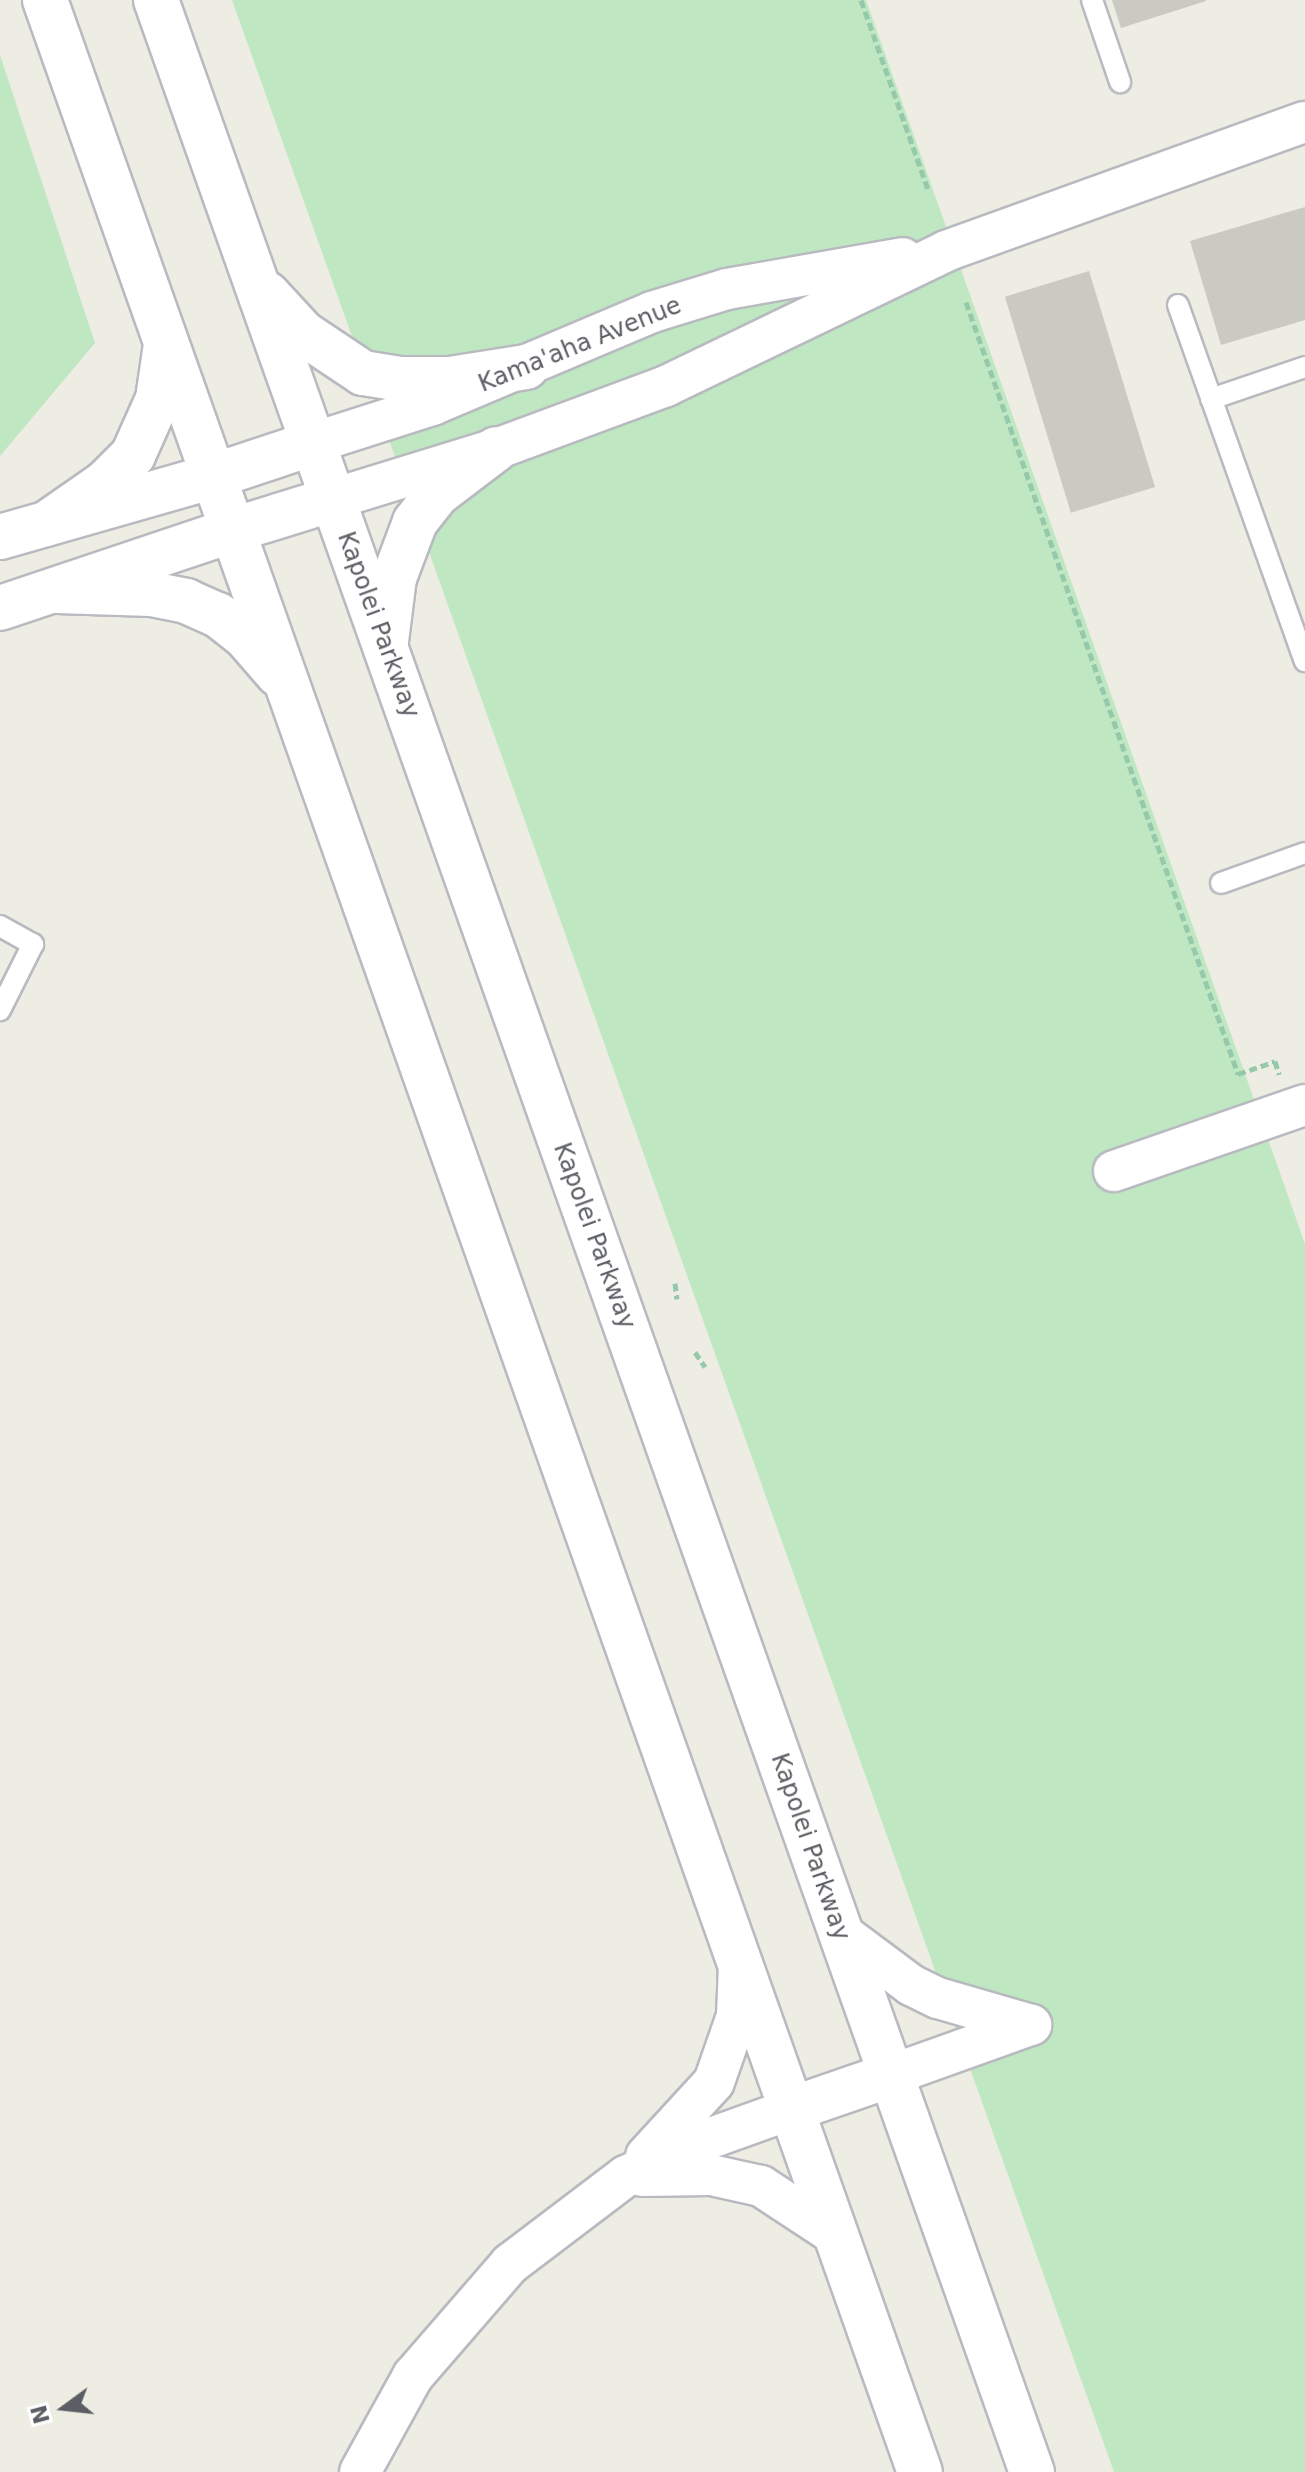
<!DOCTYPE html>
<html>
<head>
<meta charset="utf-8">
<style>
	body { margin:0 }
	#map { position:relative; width:1305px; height:2472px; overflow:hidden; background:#eeede3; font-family:"DejaVu Sans",sans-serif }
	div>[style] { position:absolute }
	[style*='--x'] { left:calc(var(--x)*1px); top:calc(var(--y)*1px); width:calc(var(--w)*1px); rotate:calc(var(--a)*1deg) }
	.green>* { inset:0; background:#bee7c2 }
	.building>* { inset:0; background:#cbcac2; transform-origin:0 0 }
	.path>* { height:5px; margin-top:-2.5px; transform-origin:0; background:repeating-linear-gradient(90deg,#96c9ab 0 8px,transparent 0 12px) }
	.roads { filter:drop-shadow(2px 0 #b8bac0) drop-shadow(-2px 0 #b8bac0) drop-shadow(0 2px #b8bac0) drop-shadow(0 -2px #b8bac0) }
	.service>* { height:20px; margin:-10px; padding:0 10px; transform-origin:10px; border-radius:10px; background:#fff }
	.minor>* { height:40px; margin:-20px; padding:0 20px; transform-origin:20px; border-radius:20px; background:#fff }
	.tertiary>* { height:44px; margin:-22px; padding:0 22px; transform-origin:22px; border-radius:22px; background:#fff }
	.secondary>* { height:44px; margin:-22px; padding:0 22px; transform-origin:22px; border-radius:22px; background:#fff }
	span { translate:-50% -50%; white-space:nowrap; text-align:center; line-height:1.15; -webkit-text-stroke:6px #fff; paint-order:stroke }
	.street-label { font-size:24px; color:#5b5e64 }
	.north { position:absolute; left:24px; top:2368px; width:80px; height:80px; -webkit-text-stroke:6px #fff; paint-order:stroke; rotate:255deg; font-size:22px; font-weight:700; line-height:32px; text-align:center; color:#5b5e64 }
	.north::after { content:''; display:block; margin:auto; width:28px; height:36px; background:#5b5e64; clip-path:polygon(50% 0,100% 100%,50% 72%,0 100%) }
</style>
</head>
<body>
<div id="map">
	<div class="green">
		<i style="clip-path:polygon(232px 0,866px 0,1305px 1244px,1305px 2472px,1114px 2472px)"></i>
		<i style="clip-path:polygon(0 55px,95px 343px,0 456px)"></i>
	</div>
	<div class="building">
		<i style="clip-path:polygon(1112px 0,1205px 0,1206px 1px,1121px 28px)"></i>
		<i style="clip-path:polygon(1305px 207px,1305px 320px,1221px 345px,1190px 241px)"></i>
		<i style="left:1089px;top:271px;width:226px;height:88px;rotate:73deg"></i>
	</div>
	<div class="path">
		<i style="--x:861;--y:0;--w:204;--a:70.5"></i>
		<i style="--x:966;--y:302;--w:819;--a:70.59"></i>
		<i style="--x:1238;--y:1074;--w:39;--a:-19"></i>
		<i style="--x:1275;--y:1061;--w:14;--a:73"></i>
		<i style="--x:675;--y:1283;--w:16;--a:83"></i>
		<i style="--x:695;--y:1352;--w:18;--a:56"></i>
	</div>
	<div class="roads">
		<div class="service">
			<i style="--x:1092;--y:0;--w:87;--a:71.1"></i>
			<i style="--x:1178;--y:305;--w:378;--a:70.4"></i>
			<i style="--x:1211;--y:399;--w:99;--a:-18.8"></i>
			<i style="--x:1221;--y:883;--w:89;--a:-19.7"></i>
			<i style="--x:0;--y:926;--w:38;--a:29"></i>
			<i style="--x:33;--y:944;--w:74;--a:116.6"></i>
		</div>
		<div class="minor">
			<i style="--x:313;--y:443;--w:125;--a:-17.7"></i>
			<i style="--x:432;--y:405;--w:239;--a:-22.9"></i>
			<i style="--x:652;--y:312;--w:78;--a:-17"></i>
			<i style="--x:727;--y:289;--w:178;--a:-10"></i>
			<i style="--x:333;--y:499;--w:170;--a:-17.1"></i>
			<i style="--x:496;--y:449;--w:181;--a:-20.3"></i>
			<i style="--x:666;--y:386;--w:311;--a:-25.7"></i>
			<i style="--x:946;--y:251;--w:381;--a:-19.8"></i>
			<i style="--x:1114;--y:1171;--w:202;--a:-19.1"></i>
			<i style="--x:840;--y:1932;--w:89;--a:36.7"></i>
			<i style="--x:911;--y:1985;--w:30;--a:26"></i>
			<i style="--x:938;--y:1998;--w:97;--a:16.2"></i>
			<i style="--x:891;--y:2075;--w:149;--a:-19.7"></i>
			<i style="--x:646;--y:2156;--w:100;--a:-47.4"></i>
			<i style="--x:714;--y:2082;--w:70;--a:-70.8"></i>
			<i style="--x:737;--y:2016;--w:52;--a:-87.8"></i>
			<i style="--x:642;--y:2176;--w:69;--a:-0.8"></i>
			<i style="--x:711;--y:2175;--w:51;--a:12.4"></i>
			<i style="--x:761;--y:2186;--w:91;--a:33.3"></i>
			<i style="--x:360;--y:2472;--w:110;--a:-61.1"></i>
			<i style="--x:413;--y:2376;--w:148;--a:-49.1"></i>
			<i style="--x:510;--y:2264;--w:146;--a:-37.2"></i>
			<i style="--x:626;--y:2176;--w:75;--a:-25.2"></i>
			<i style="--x:694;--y:2144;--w:104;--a:-19.7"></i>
		</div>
		<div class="tertiary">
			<i style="--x:0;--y:537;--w:223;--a:-15.9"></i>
			<i style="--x:0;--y:608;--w:246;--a:-18.5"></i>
		</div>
		<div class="secondary">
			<i style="--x:45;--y:0;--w:2622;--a:70.51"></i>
			<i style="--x:156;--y:0;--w:2623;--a:70.49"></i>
			<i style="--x:267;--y:294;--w:53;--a:47.3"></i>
			<i style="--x:303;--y:333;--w:72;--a:33.7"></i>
			<i style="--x:363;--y:373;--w:36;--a:9"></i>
			<i style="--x:399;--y:379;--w:51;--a:0"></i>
			<i style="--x:450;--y:379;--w:77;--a:-9"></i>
			<i style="--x:214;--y:476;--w:104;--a:-18.4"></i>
			<i style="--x:46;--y:524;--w:72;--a:-34.8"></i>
			<i style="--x:105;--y:483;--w:40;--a:-45"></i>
			<i style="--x:133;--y:455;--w:61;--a:-65.9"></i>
			<i style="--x:158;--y:399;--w:56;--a:-81.7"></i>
			<i style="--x:233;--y:530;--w:105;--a:-17.2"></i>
			<i style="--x:57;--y:591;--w:94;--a:1.8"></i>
			<i style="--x:151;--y:594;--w:36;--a:11"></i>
			<i style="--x:186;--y:601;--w:35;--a:24"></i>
			<i style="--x:218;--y:615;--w:36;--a:38"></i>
			<i style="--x:246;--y:637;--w:49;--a:49.1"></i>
			<i style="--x:386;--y:641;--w:64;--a:-82.8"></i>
			<i style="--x:394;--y:578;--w:60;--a:-69.4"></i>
			<i style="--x:415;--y:522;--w:36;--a:-52"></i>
			<i style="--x:437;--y:494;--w:74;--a:-37.3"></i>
			<i style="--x:792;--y:2109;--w:105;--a:-19"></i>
		</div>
	</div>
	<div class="street-label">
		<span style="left:580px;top:345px;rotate:-22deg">Kama'aha Avenue</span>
		<span style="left:378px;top:625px;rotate:70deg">Kapolei Parkway</span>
		<span style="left:594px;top:1236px;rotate:70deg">Kapolei Parkway</span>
		<span style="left:810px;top:1847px;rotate:71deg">Kapolei Parkway</span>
	</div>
	<div class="north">N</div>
</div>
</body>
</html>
